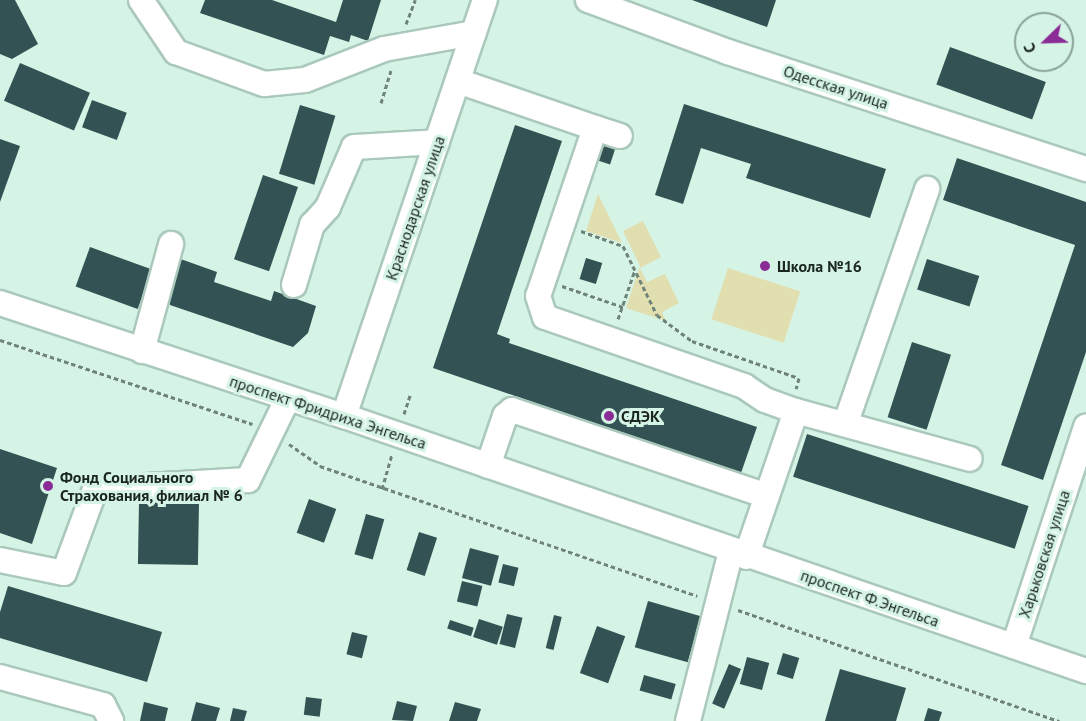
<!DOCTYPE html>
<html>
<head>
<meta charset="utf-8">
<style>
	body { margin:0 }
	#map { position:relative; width:1086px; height:721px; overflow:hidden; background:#d5f4e6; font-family:"PT Sans",sans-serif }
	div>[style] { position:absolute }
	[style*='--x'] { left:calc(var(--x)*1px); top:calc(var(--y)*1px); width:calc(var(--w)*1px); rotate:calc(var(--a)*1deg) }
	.green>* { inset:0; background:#e1deb0; transform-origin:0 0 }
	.building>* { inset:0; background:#335253; transform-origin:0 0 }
	.path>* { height:3px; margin-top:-1.5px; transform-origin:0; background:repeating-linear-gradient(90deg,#6f837b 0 4.5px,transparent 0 7.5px) }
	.roads { filter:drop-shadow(2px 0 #aac8bb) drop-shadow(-2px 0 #aac8bb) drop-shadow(0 2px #aac8bb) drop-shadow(0 -2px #aac8bb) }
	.minor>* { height:24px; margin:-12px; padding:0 12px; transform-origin:12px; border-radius:12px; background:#fff }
	.dots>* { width:16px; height:16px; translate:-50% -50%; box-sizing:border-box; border:3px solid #d5f4e6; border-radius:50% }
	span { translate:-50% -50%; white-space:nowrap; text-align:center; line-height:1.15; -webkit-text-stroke:6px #d5f4e6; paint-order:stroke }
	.street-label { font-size:16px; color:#1b2622 }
	.poi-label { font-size:16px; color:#1b2622; font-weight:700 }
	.left { translate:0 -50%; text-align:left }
	.north { position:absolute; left:1014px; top:12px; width:60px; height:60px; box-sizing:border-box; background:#d5f4e6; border:2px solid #8ba298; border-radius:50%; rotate:247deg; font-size:16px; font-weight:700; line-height:24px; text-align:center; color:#1b2622 }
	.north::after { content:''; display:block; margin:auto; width:21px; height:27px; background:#8b2c96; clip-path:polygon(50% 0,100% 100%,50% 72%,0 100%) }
</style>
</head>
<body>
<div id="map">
	<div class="green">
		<i style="clip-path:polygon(598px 194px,622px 243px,586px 231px)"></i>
		<i style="clip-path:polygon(643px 221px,661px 257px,640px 268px,647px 282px,665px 274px,679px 303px,662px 312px,666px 321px,626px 308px,640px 266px,623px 231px)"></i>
		<i style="left:728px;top:268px;width:76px;height:54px;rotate:18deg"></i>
	</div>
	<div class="building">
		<i style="clip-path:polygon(0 0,15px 0,38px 44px,12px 59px,0 54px)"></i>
		<i style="clip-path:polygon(205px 0,272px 0,336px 22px,343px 0,381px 0,368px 41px,351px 35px,349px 42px,330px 36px,324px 55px,200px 13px)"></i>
		<i style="clip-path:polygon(692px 0,776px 0,767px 27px)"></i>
		<i style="left:950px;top:47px;width:102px;height:40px;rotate:20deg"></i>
		<i style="left:20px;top:63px;width:76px;height:41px;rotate:23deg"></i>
		<i style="left:92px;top:100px;width:37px;height:29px;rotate:20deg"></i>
		<i style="clip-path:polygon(684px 104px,886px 169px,870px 218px,746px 178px,751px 164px,701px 148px,683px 204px,655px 195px)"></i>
		<i style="left:300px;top:105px;width:37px;height:72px;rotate:17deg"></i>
		<i style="clip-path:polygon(515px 125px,562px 141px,497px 334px,510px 339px,509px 343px,757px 427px,741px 473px,433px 368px)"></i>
		<i style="clip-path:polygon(0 139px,20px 146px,0 202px)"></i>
		<i style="left:596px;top:143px;width:20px;height:16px;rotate:18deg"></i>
		<i style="clip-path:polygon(957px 158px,1086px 202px,1086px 352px,1043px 480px,1001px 465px,1075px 245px,943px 200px)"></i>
		<i style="left:263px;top:175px;width:37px;height:89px;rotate:19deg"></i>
		<i style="left:90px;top:247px;width:66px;height:42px;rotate:20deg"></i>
		<i style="clip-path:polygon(175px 257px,217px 272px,214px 282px,271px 301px,274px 291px,316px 306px,308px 333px,293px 347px,170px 305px,165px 292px)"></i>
		<i style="left:586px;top:258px;width:17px;height:22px;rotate:17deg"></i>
		<i style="left:927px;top:259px;width:55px;height:32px;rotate:18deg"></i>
		<i style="left:912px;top:342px;width:41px;height:79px;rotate:18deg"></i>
		<i style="left:807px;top:434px;width:233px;height:45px;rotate:18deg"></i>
		<i style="clip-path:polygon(0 449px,57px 468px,32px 544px,0 533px)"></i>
		<i style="left:309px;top:499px;width:29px;height:36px;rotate:20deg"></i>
		<i style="left:139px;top:502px;width:60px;height:62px;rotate:1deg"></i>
		<i style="left:366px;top:514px;width:19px;height:42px;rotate:16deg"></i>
		<i style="left:419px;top:532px;width:19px;height:40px;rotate:18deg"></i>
		<i style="left:470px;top:548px;width:30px;height:31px;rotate:15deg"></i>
		<i style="left:503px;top:564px;width:16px;height:19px;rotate:14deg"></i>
		<i style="left:462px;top:581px;width:21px;height:21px;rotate:14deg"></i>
		<i style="clip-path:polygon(8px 586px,162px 632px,147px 682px,0 638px,0 612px)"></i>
		<i style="left:648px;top:601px;width:55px;height:48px;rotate:16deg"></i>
		<i style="left:507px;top:614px;width:16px;height:31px;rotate:14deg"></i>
		<i style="left:554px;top:615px;width:8px;height:34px;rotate:14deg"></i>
		<i style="left:479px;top:619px;width:25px;height:19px;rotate:18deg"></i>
		<i style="left:450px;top:620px;width:25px;height:9px;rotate:18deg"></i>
		<i style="left:597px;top:626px;width:30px;height:50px;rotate:20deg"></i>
		<i style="left:352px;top:632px;width:16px;height:23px;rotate:14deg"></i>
		<i style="left:783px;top:653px;width:17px;height:22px;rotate:17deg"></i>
		<i style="left:747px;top:657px;width:23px;height:28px;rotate:15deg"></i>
		<i style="left:729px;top:664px;width:13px;height:43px;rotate:23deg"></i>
		<i style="clip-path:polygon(840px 669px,906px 688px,896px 721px,825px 721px)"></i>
		<i style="left:644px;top:675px;width:33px;height:16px;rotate:16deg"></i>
		<i style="left:306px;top:697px;width:16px;height:18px;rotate:7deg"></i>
		<i style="clip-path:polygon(397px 701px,417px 706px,413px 721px,392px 720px)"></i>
		<i style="clip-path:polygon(144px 702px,168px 708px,165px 721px,140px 721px)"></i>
		<i style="clip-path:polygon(196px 702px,220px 708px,216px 721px,191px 721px)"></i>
		<i style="clip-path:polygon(455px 702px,481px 709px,477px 721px,449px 721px)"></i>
		<i style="clip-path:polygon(233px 708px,247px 711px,244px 721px,230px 721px)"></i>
		<i style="clip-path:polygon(928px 708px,942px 712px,939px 721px,924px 721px)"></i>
	</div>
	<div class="path">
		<i style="--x:406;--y:24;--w:26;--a:-69"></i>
		<i style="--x:381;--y:103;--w:34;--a:-73"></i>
		<i style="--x:581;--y:231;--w:45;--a:19.7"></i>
		<i style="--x:623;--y:246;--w:77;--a:63.8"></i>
		<i style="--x:657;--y:315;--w:44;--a:36.6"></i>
		<i style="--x:692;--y:341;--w:113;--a:19.1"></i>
		<i style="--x:799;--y:378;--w:11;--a:105"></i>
		<i style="--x:562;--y:286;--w:65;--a:19"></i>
		<i style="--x:618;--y:319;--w:52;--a:-70.9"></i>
		<i style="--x:0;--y:340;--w:266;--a:18.4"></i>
		<i style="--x:404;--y:414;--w:22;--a:-72"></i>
		<i style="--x:289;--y:444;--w:38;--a:35"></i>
		<i style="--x:320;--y:466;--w:399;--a:19"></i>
		<i style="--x:382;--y:489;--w:35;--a:-74"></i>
		<i style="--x:738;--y:610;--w:340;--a:19.1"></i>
	</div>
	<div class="roads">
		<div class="minor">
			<i style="--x:141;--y:0;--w:63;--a:56.1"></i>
			<i style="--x:176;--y:52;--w:94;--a:20"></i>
			<i style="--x:264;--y:84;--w:41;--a:-5.6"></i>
			<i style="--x:305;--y:80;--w:85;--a:-21.4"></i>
			<i style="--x:384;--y:49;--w:91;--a:-10.1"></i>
			<i style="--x:588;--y:0;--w:149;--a:20.4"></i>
			<i style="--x:728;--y:52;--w:377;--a:18.1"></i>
			<i style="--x:458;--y:81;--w:145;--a:18.9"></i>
			<i style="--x:595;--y:128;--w:177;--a:108.7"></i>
			<i style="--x:538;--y:296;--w:22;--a:72"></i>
			<i style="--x:545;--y:317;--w:211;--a:19.1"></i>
			<i style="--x:744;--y:386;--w:25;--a:34"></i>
			<i style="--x:765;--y:400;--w:33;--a:20"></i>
			<i style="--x:595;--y:128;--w:26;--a:18"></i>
			<i style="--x:294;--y:285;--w:63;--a:-73.3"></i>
			<i style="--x:312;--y:225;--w:24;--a:-48"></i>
			<i style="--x:328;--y:207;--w:65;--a:-66.6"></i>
			<i style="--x:354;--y:147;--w:83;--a:-3.4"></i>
			<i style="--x:0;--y:303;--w:362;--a:18.2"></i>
			<i style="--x:344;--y:416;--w:785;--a:18.97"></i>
			<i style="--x:142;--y:351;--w:111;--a:-74.8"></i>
			<i style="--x:344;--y:416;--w:439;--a:-71.3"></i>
			<i style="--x:846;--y:422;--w:247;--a:-70.8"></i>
			<i style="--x:488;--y:466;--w:53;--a:-71.2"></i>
			<i style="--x:505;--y:416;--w:9;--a:-41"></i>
			<i style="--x:512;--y:410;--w:269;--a:18.6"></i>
			<i style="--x:746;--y:557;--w:154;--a:-71.1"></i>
			<i style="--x:796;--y:411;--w:180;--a:15.4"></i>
			<i style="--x:0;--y:560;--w:65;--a:11.5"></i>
			<i style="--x:64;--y:573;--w:90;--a:-69.7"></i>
			<i style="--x:95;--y:489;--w:153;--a:-3.4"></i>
			<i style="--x:248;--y:480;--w:91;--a:-64"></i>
			<i style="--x:1014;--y:646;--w:231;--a:-71.8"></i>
			<i style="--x:0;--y:677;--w:107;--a:15.2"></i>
			<i style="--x:103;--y:705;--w:18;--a:63"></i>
			<i style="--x:688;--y:721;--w:175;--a:-75.8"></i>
		</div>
	</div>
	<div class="dots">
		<i style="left:765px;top:266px;background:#8b2c96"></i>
		<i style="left:609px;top:416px;background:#8b2c96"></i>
		<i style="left:48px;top:486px;background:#8b2c96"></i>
	</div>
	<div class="street-label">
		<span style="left:836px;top:87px;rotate:18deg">Одесская улица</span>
		<span style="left:415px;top:208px;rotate:-71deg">Краснодарская улица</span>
		<span style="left:328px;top:412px;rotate:18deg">проспект Фридриха Энгельса</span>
		<span style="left:1044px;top:554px;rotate:-72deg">Харьковская улица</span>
		<span style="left:870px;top:598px;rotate:19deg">проспект Ф.Энгельса</span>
	</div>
	<div class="poi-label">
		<span class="left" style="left:777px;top:266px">Школа №16</span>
		<span class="left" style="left:621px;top:416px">СДЭК</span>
		<span class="left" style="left:60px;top:486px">Фонд Социального<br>Страхования, филиал № 6</span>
	</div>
	<div class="north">С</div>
</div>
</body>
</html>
